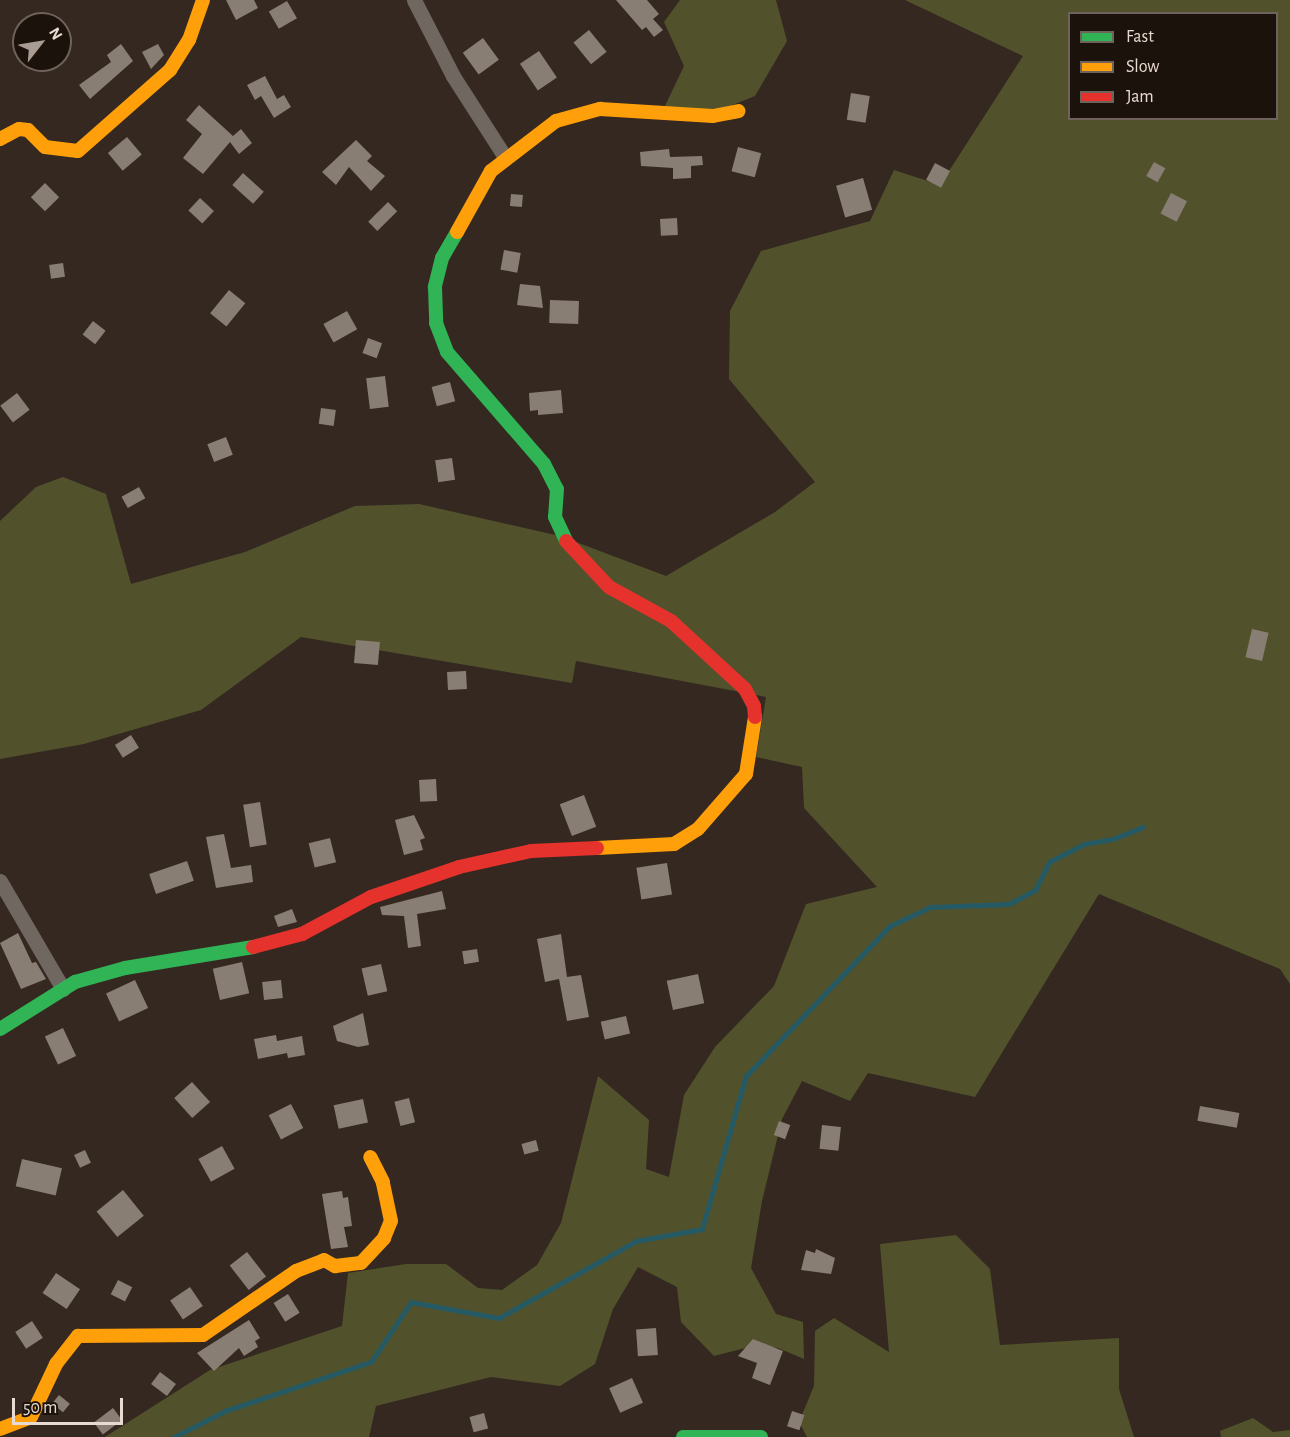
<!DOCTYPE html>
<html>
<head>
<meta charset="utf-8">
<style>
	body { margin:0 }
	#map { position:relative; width:1290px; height:1437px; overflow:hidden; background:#342820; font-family:"Alegreya Sans",sans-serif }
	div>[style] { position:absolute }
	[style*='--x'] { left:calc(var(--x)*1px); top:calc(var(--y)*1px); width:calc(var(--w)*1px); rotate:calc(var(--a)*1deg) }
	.forest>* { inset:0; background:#51522c }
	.stream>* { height:4.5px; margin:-2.25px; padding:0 2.25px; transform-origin:2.25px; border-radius:2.25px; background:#255a65 }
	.building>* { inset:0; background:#897e73; transform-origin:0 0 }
	.street>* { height:15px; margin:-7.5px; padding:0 7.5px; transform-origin:7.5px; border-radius:7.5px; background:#706761 }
	.fast>* { height:14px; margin:-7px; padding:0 7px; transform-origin:7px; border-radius:7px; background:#30b455 }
	.slow>* { height:14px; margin:-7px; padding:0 7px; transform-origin:7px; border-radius:7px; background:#ff9f0a }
	.jam>* { height:14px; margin:-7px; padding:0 7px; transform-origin:7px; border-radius:7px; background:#e5322d }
	span { translate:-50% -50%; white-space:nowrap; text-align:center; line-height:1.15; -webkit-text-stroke:6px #1c120c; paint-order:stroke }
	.legend { position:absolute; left:1068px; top:12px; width:210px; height:108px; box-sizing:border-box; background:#1c120c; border:2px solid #6e625a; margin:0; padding:8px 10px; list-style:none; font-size:18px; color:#e8dad0 }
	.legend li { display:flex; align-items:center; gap:12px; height:30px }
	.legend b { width:30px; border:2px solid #6e625a }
	.north { position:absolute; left:12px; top:12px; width:60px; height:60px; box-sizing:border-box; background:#1c120c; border:2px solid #6e625a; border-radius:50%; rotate:59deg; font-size:16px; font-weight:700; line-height:24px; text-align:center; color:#e8dad0 }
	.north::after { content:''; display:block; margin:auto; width:21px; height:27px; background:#a99c92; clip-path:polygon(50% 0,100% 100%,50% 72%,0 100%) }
	.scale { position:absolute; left:12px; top:1398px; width:111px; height:27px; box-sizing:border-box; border:3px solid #e8dad0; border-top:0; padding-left:8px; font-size:18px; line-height:21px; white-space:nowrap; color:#e8dad0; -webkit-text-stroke:4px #1c120c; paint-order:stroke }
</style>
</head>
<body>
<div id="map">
	<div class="forest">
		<i style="clip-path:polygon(680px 0,776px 0,787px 41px,755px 96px,715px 112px,664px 108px,684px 66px,664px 22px)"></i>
		<i style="clip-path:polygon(evenodd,905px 0,1290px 0,1290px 984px,1280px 969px,1099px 894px,975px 1097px,868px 1073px,850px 1101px,802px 1081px,782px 1119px,762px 1201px,751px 1268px,776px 1314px,803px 1322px,804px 1359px,778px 1348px,757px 1345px,714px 1356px,681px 1322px,677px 1287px,638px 1267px,613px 1309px,595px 1364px,560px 1386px,491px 1377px,376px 1406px,369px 1437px,105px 1437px,210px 1370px,342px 1326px,348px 1273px,406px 1264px,446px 1264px,478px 1288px,502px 1290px,537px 1265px,561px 1223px,598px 1076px,649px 1120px,646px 1169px,669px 1177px,684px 1095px,715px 1047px,774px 986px,806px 904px,877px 887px,804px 808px,802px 767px,756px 757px,766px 697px,576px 661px,572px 683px,301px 637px,201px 710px,84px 744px,0 759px,0 521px,36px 487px,63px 477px,106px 494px,131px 584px,245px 552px,355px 506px,419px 504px,560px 536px,666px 576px,775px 512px,815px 482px,729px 379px,730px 311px,761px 251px,870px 221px,894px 170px,940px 185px,1023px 56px,905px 0,1070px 14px,1276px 14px,1276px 118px,1070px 118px,1070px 14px)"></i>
		<i style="clip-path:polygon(956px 1235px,990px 1269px,1000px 1345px,1119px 1338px,1119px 1389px,1134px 1437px,807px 1437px,799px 1422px,814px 1386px,815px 1331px,834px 1318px,889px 1352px,880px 1244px)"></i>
		<i style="clip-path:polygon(1253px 1418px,1273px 1432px,1290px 1430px,1290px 1437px,1221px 1437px,1220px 1431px)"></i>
	</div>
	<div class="stream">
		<i style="--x:174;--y:1437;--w:57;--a:-27"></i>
		<i style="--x:225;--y:1411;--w:154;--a:-18.6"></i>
		<i style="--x:371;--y:1362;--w:72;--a:-56.3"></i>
		<i style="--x:411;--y:1302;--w:89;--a:10.3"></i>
		<i style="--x:499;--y:1318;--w:157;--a:-29.3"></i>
		<i style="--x:636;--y:1241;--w:67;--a:-10.3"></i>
		<i style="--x:702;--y:1229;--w:159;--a:-74"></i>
		<i style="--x:746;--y:1076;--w:208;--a:-46.2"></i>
		<i style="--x:890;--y:926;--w:44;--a:-25.4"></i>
		<i style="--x:930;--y:907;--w:79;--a:-2.2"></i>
		<i style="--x:1009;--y:904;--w:30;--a:-28"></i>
		<i style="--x:1035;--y:890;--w:31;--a:-63"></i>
		<i style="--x:1049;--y:862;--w:39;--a:-27"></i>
		<i style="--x:1084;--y:844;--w:29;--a:-10"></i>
		<i style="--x:1113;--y:839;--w:32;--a:-22"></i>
	</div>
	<div class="building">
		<i style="clip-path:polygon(226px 0,254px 0,258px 8px,236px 20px)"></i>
		<i style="clip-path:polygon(616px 0,647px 0,659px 14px,653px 19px,663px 30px,654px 37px,646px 27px,642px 30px)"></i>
		<i style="left:287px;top:1px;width:20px;height:21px;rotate:60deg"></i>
		<i style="left:589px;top:30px;width:28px;height:20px;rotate:51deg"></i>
		<i style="left:483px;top:38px;width:27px;height:25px;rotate:54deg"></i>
		<i style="clip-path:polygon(121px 44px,133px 61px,90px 99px,79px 85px,111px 62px,107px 55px)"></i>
		<i style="clip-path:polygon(158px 44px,164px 55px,151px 69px,142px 52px)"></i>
		<i style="left:539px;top:51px;width:32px;height:23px;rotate:56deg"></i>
		<i style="clip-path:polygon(265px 76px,277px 99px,284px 95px,291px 107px,274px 118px,261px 96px,255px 100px,247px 85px)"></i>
		<i style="left:851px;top:93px;width:19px;height:27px;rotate:9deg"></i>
		<i style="clip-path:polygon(199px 105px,233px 136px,241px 129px,252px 143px,239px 154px,230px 142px,203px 174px,183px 158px,202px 134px,186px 120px)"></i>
		<i style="left:127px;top:137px;width:23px;height:25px;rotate:50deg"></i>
		<i style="clip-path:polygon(356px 140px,372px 156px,367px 161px,385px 176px,371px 191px,349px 167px,336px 185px,322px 172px)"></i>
		<i style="left:738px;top:147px;width:24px;height:25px;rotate:15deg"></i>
		<i style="clip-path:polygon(669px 149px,670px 157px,702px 156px,703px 165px,691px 166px,691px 178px,673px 179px,673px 168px,641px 166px,640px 152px)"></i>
		<i style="left:1154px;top:162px;width:13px;height:16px;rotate:29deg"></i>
		<i style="left:935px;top:163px;width:17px;height:19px;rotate:28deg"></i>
		<i style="left:243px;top:173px;width:28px;height:16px;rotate:42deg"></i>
		<i style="left:863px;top:178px;width:33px;height:28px;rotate:74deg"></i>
		<i style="left:45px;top:183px;width:20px;height:20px;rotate:45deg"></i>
		<i style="left:1171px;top:193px;width:18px;height:23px;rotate:27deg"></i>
		<i style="left:511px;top:194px;width:12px;height:12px;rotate:5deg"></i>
		<i style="left:200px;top:198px;width:19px;height:17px;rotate:43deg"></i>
		<i style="left:388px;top:202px;width:13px;height:28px;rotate:45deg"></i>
		<i style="left:677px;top:218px;width:17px;height:17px;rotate:87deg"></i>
		<i style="left:504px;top:250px;width:17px;height:20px;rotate:10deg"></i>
		<i style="left:63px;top:263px;width:14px;height:14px;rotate:82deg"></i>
		<i style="clip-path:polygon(520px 284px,540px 286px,543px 308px,517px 305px)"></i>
		<i style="left:229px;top:290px;width:21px;height:30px;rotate:39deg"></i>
		<i style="left:550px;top:300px;width:29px;height:23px;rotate:2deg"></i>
		<i style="left:347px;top:311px;width:21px;height:27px;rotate:61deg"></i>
		<i style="left:93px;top:321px;width:16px;height:17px;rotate:38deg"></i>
		<i style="left:368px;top:338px;width:15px;height:16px;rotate:20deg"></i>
		<i style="left:385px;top:376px;width:31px;height:19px;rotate:83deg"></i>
		<i style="left:450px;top:382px;width:20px;height:19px;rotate:75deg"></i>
		<i style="clip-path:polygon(561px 390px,563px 413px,538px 415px,538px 410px,530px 411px,529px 393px)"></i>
		<i style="left:17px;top:393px;width:21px;height:21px;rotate:53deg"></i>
		<i style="left:321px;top:408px;width:15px;height:16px;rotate:8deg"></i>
		<i style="left:226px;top:437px;width:19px;height:20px;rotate:69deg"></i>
		<i style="left:452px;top:458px;width:22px;height:17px;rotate:82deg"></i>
		<i style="left:139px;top:487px;width:13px;height:20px;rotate:61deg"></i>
		<i style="left:1252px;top:629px;width:17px;height:29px;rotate:13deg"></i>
		<i style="left:356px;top:640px;width:24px;height:23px;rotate:5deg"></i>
		<i style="left:466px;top:671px;width:18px;height:19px;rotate:87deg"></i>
		<i style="left:131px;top:735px;width:15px;height:19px;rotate:58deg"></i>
		<i style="left:436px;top:779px;width:22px;height:17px;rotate:87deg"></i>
		<i style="left:584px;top:795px;width:34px;height:26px;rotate:69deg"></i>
		<i style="left:260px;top:802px;width:43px;height:17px;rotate:81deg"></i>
		<i style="clip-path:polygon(414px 815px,425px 838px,420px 840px,423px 850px,404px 855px,395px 820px)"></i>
		<i style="clip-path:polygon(224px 834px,231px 868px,251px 865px,253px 882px,216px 888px,206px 837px)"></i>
		<i style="left:330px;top:838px;width:25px;height:22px;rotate:76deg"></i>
		<i style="left:187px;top:861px;width:21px;height:40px;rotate:71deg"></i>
		<i style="left:667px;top:863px;width:32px;height:31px;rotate:81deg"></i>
		<i style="clip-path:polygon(442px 891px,446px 909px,417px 914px,421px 946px,408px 948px,404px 916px,382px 915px,380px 907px)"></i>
		<i style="clip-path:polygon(292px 909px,297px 922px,278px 927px,274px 916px)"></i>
		<i style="clip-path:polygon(18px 933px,32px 963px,36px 962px,46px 979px,21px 989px,0 943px)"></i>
		<i style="clip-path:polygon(561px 934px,567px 977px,581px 975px,589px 1017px,567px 1021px,559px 979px,545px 982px,537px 939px)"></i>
		<i style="left:477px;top:949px;width:13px;height:15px;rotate:81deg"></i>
		<i style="left:242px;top:962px;width:32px;height:30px;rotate:77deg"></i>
		<i style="left:381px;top:964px;width:28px;height:20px;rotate:77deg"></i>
		<i style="left:698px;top:974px;width:30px;height:32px;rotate:78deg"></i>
		<i style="left:135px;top:980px;width:31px;height:32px;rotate:65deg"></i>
		<i style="left:281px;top:980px;width:18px;height:19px;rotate:84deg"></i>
		<i style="clip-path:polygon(363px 1013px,369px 1045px,358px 1047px,337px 1041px,333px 1026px)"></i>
		<i style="left:626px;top:1016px;width:18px;height:26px;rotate:77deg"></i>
		<i style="left:63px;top:1028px;width:31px;height:20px;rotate:65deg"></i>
		<i style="clip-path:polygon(276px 1035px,277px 1041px,302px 1036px,305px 1055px,288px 1058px,287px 1053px,258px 1059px,254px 1039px)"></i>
		<i style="left:192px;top:1082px;width:27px;height:24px;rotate:48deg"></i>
		<i style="left:409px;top:1098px;width:25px;height:15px;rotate:76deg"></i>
		<i style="left:363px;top:1099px;width:24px;height:30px;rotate:78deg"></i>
		<i style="left:291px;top:1104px;width:27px;height:25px;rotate:63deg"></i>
		<i style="left:1200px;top:1106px;width:40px;height:15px;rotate:10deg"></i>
		<i style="left:779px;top:1121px;width:12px;height:15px;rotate:20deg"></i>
		<i style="left:822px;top:1125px;width:19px;height:24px;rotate:6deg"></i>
		<i style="left:536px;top:1140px;width:11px;height:15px;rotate:75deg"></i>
		<i style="left:222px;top:1146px;width:26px;height:27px;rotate:61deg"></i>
		<i style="left:85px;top:1150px;width:14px;height:12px;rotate:65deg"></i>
		<i style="left:22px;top:1159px;width:41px;height:28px;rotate:13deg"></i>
		<i style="left:123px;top:1190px;width:33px;height:34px;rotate:51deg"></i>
		<i style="clip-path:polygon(342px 1191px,343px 1198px,348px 1197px,352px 1226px,344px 1227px,348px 1247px,331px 1249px,322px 1194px)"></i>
		<i style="clip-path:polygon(816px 1249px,835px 1258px,831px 1274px,801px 1270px,806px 1250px,815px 1253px)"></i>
		<i style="left:247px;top:1252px;width:31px;height:22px;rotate:52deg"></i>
		<i style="left:56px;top:1273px;width:29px;height:24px;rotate:34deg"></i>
		<i style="left:118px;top:1280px;width:16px;height:16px;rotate:27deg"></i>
		<i style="left:190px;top:1287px;width:23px;height:24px;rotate:56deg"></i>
		<i style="left:288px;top:1294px;width:22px;height:17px;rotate:58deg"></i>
		<i style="clip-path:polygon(249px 1320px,260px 1338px,255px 1341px,258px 1347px,244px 1356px,239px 1348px,214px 1371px,197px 1353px)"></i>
		<i style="left:32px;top:1321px;width:20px;height:20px;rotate:57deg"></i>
		<i style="left:656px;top:1328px;width:27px;height:20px;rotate:86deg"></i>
		<i style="clip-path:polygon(753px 1339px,783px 1351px,770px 1385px,752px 1378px,757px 1363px,738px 1356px)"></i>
		<i style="left:160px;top:1372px;width:20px;height:15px;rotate:37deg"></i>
		<i style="left:632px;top:1378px;width:27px;height:25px;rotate:66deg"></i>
		<i style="left:59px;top:1395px;width:14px;height:11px;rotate:39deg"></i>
		<i style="left:113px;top:1408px;width:15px;height:24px;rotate:53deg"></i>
		<i style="left:792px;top:1411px;width:13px;height:16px;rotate:18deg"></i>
		<i style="left:484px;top:1413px;width:16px;height:15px;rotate:75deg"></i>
	</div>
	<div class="street">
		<i style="--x:414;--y:0;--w:85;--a:62.8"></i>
		<i style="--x:453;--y:76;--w:96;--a:57.3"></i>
		<i style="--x:0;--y:881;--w:125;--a:59.7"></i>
	</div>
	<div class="fast">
		<i style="--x:457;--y:232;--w:30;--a:120"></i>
		<i style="--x:442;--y:258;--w:30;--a:104"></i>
		<i style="--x:435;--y:287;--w:36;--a:88"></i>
		<i style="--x:436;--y:323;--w:31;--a:69"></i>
		<i style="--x:447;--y:352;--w:148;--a:49.1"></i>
		<i style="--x:544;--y:464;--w:28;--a:63"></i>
		<i style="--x:557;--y:489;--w:28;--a:94"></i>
		<i style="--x:555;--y:517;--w:26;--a:65"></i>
		<i style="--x:0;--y:1029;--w:89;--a:-32.1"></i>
		<i style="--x:75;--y:982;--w:52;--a:-15.6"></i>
		<i style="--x:125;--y:968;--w:130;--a:-9.3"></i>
		<i style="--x:683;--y:1437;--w:78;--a:0"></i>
	</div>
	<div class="slow">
		<i style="--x:0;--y:139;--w:21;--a:-28"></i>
		<i style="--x:19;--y:129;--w:9;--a:6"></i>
		<i style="--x:28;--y:130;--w:24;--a:45"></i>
		<i style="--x:45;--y:147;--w:33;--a:7"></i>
		<i style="--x:78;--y:151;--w:123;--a:-41.4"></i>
		<i style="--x:170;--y:70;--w:36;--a:-58"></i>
		<i style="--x:189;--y:40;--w:42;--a:-70.7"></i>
		<i style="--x:457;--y:232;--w:70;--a:-60.9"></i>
		<i style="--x:491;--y:171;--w:82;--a:-37.6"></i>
		<i style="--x:556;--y:121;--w:46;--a:-15.3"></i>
		<i style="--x:600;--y:109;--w:113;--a:3.5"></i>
		<i style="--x:713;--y:116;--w:26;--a:-11"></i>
		<i style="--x:597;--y:848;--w:77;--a:-3"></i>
		<i style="--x:674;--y:844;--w:28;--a:-32"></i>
		<i style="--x:698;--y:829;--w:73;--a:-48.9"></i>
		<i style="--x:746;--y:774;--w:58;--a:-81"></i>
		<i style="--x:0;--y:1429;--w:33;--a:-21"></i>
		<i style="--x:31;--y:1417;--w:59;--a:-64.7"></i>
		<i style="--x:56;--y:1364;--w:36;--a:-52"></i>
		<i style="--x:78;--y:1336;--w:125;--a:-0.5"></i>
		<i style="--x:203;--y:1335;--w:113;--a:-34.5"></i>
		<i style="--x:296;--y:1271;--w:30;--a:-21"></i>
		<i style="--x:324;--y:1260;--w:13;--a:29"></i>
		<i style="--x:335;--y:1266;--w:26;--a:-7"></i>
		<i style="--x:361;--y:1263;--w:34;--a:-47"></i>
		<i style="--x:384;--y:1238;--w:18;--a:-68"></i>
		<i style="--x:391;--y:1221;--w:40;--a:-102"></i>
		<i style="--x:383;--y:1182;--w:28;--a:-117"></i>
	</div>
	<div class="jam">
		<i style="--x:566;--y:541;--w:63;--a:46.9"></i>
		<i style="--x:609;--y:587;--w:71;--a:28.7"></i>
		<i style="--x:671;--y:621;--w:100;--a:42.6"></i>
		<i style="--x:745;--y:689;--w:19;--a:62"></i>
		<i style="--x:754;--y:706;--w:11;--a:85"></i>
		<i style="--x:253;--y:947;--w:51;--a:-14.9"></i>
		<i style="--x:302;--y:934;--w:78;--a:-28.2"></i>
		<i style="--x:371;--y:897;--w:93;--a:-18.8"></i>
		<i style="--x:459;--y:867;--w:74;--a:-12.5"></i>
		<i style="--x:531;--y:851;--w:66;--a:-2.6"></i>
	</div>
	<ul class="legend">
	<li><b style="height:8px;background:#30b455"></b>Fast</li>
	<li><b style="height:8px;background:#ff9f0a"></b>Slow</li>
	<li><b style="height:8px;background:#e5322d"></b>Jam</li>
	</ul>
	<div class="north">N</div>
	<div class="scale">50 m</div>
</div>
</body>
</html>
